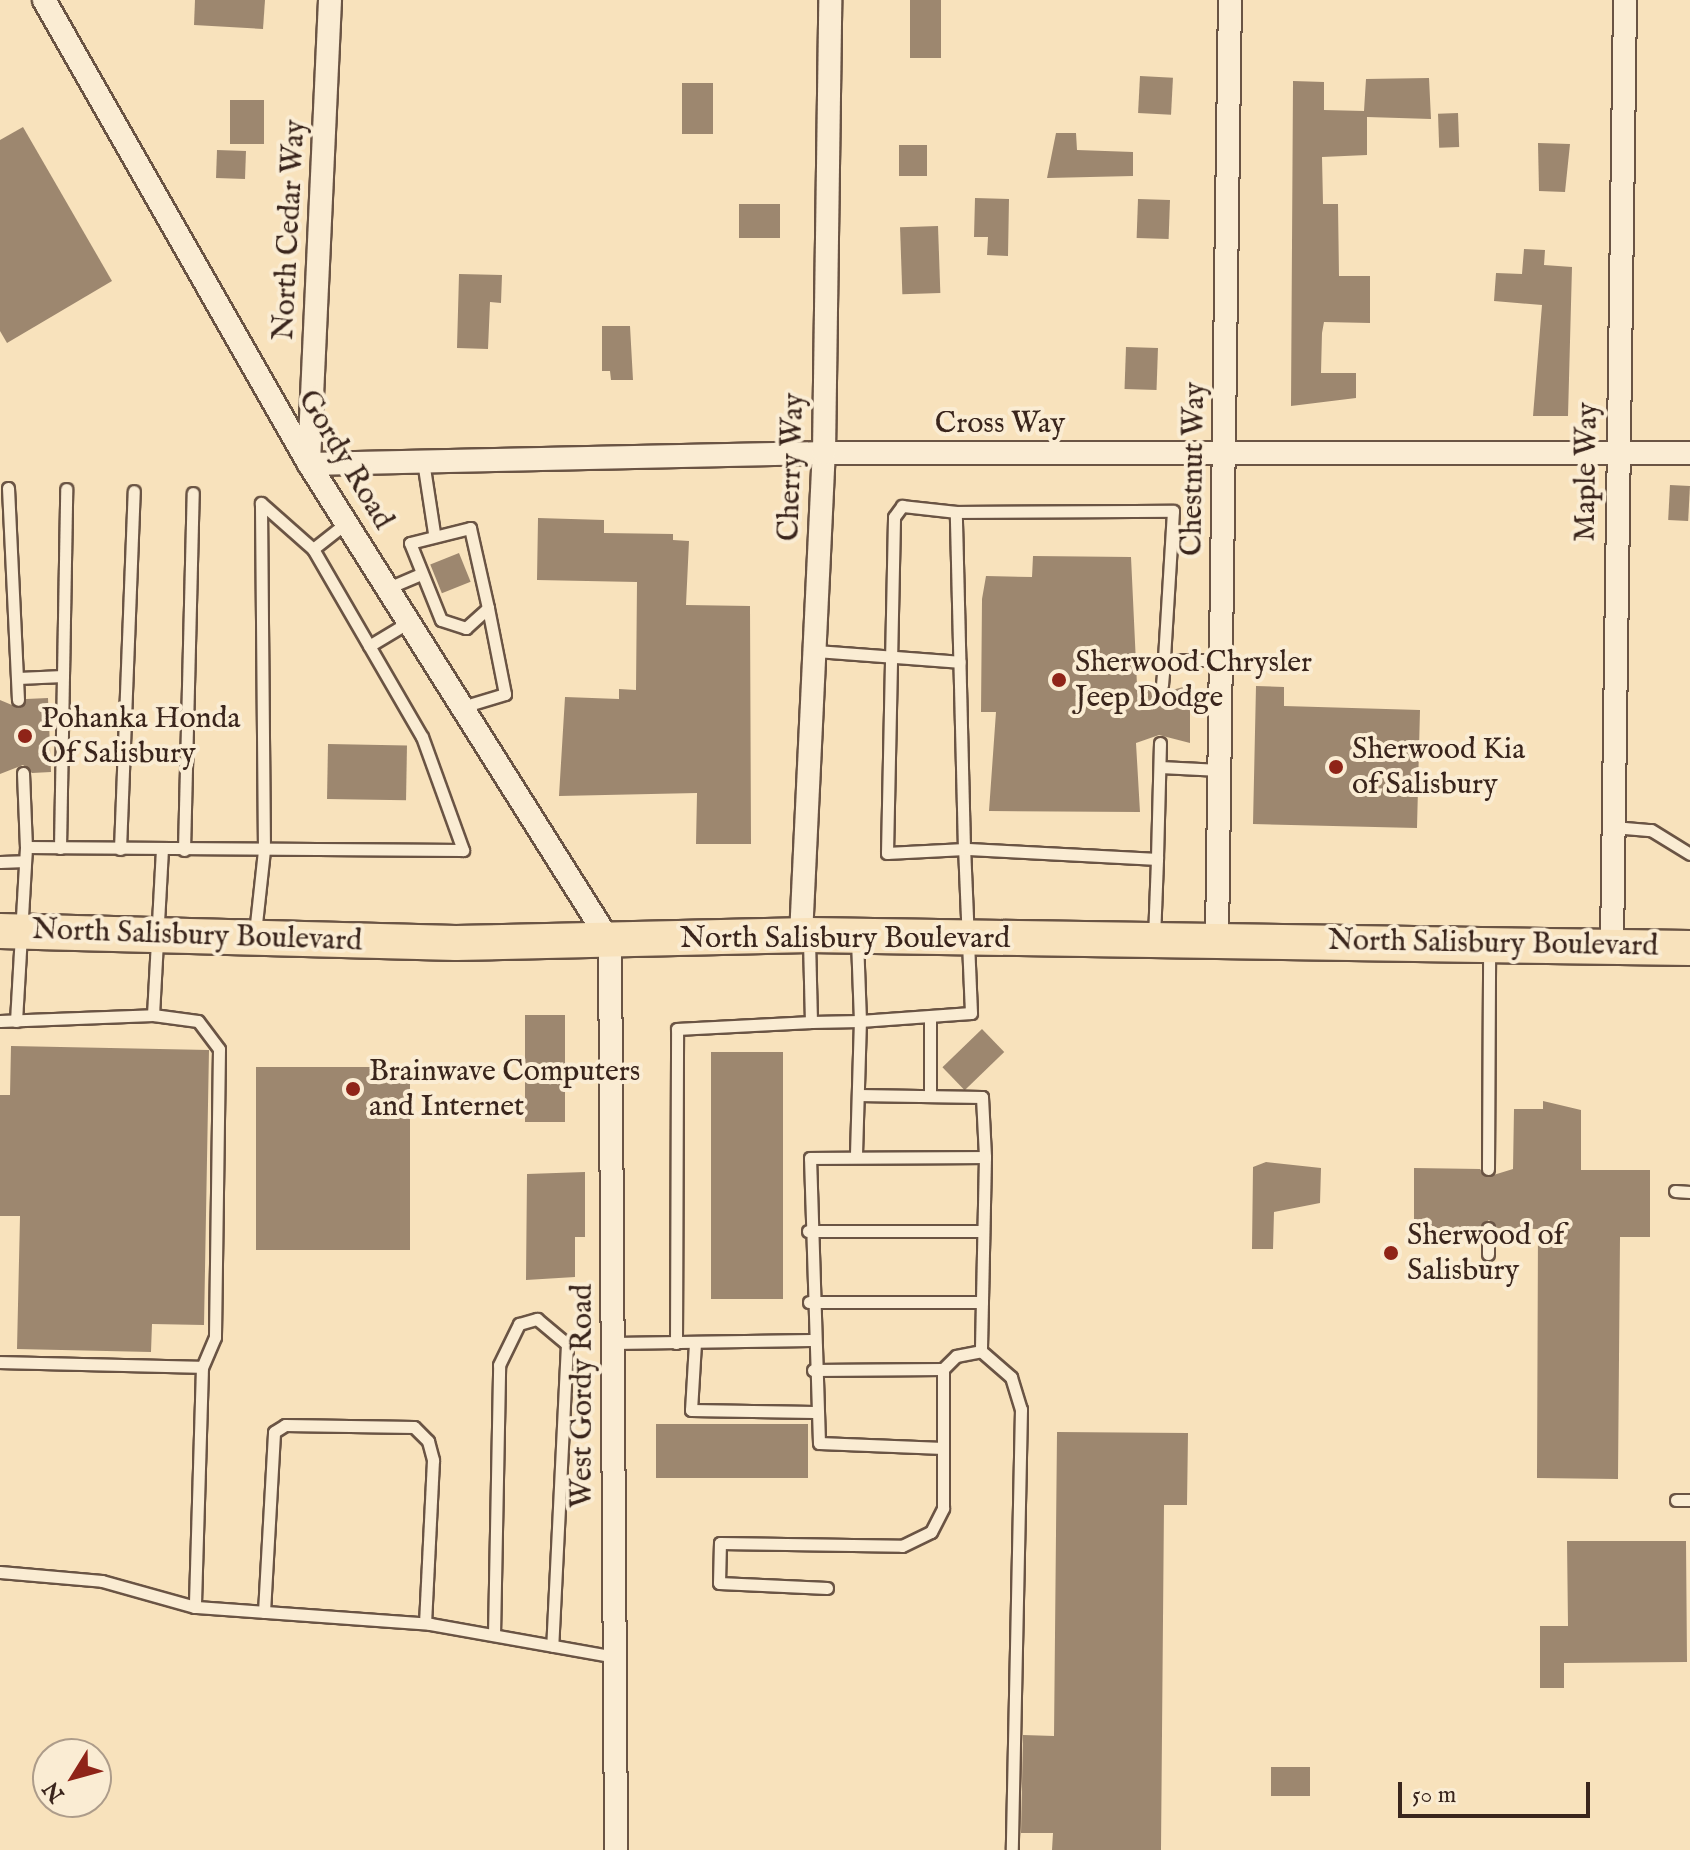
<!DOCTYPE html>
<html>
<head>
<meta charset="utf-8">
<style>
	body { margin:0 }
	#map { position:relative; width:1690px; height:1850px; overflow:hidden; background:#f8e2bc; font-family:"IM FELL English",serif }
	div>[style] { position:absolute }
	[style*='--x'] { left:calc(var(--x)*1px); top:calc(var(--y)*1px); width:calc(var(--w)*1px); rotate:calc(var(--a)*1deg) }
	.building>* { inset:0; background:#9d876f; transform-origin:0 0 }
	.roads { filter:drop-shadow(2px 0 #6a5444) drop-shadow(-2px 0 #6a5444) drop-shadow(0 2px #6a5444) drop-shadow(0 -2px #6a5444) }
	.lane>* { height:11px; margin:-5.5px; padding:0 5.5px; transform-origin:5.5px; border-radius:5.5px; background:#faecd3 }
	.street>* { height:22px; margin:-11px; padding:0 11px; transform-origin:11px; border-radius:11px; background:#faecd3 }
	.primary>* { height:34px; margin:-17px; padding:0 17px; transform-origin:17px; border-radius:17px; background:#f8e2bc }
	.dots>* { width:22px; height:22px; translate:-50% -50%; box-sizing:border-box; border:4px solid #faecd3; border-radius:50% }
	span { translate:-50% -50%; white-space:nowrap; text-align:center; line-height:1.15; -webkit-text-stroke:8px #faecd3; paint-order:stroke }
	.street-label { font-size:30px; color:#3a251c }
	.poi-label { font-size:30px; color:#3a251c }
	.left { translate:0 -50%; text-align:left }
	.north { position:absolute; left:32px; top:1738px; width:80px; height:80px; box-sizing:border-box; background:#faecd3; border:2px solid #ad9c8a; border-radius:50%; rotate:233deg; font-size:22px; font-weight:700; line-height:32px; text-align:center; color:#3a251c }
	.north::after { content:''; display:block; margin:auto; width:28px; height:36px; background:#8f2418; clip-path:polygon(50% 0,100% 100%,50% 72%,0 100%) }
	.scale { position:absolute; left:1398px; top:1782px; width:192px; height:36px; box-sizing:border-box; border:4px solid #3a251c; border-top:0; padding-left:10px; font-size:24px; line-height:28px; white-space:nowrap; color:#3a251c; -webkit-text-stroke:6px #faecd3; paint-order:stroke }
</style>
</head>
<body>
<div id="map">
	<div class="building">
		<i style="clip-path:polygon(195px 0,265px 0,263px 29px,194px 25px)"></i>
		<i style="left:910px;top:0;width:31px;height:58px"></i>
		<i style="left:1140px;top:76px;width:33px;height:37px;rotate:3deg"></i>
		<i style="clip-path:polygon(1429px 78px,1431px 119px,1367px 117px,1367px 155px,1322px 157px,1323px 204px,1338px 204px,1339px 276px,1370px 276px,1370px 323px,1324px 322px,1322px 333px,1321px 373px,1356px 373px,1356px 398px,1291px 406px,1293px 81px,1324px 82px,1324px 110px,1364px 111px,1366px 79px)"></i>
		<i style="left:682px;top:83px;width:31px;height:51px"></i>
		<i style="left:230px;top:100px;width:34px;height:44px"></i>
		<i style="left:1458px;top:113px;width:34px;height:20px;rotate:88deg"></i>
		<i style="clip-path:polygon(23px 127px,112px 281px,7px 343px,0 331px,0 140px)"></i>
		<i style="clip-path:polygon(1056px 133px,1076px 133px,1077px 150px,1133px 152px,1133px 176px,1047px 178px)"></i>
		<i style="clip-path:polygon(1538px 143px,1570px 144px,1565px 192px,1539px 191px)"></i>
		<i style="left:899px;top:145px;width:28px;height:31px"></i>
		<i style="left:217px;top:150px;width:29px;height:28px;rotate:2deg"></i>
		<i style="clip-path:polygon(975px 198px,1009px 199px,1008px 256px,987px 255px,988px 237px,974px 237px)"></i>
		<i style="left:1138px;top:199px;width:32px;height:39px;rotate:2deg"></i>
		<i style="left:739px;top:204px;width:41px;height:34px"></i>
		<i style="left:938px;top:226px;width:67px;height:38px;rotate:88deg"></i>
		<i style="clip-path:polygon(1524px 249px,1545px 250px,1544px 265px,1572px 267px,1568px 416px,1533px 416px,1542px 305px,1494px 301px,1496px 273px,1522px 274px)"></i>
		<i style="clip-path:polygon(459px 274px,502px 275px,501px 303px,490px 302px,488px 349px,457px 348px)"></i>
		<i style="clip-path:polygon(602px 326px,630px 326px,633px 380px,611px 380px,610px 371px,602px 371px)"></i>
		<i style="left:1126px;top:347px;width:32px;height:42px;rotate:2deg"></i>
		<i style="left:1670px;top:485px;width:20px;height:35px;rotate:3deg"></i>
		<i style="clip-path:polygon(538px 518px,604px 520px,604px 533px,673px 534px,673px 540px,689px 541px,686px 605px,750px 606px,751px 844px,696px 844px,697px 793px,559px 796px,565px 697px,619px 699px,619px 689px,636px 690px,637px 582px,537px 580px)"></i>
		<i style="left:459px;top:553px;width:31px;height:31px;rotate:68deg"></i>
		<i style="clip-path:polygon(1033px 556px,1131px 557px,1137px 685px,1162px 693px,1190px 685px,1190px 743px,1159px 735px,1136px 743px,1140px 812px,989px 811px,996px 712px,981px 712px,982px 599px,986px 576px,1032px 577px)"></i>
		<i style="clip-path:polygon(1256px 686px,1284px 687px,1284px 706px,1420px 710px,1417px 828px,1253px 824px)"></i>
		<i style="clip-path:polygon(48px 698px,51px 772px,32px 773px,23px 765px,0 774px,0 700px,19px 708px,26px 699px)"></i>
		<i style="left:328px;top:744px;width:79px;height:55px;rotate:1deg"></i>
		<i style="left:525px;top:1015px;width:40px;height:107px"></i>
		<i style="left:982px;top:1029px;width:32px;height:55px;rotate:46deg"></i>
		<i style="clip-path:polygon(11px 1046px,209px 1050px,204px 1325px,152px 1324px,151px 1352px,17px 1349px,20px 1216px,0 1216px,0 1095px,10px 1095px)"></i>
		<i style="left:711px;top:1052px;width:72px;height:247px"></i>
		<i style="left:256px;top:1067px;width:154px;height:183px"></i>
		<i style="clip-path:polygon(1543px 1101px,1581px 1110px,1581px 1170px,1650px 1170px,1650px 1237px,1620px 1237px,1618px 1479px,1537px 1478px,1538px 1229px,1496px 1228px,1489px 1220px,1480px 1228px,1414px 1228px,1414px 1168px,1480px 1169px,1487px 1177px,1513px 1169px,1514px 1109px,1543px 1109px)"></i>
		<i style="clip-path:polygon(1266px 1162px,1321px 1168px,1320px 1203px,1274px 1212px,1273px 1249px,1252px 1249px,1253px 1167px)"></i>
		<i style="clip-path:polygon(585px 1172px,585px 1237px,575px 1237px,575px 1277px,526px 1280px,527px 1174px)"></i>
		<i style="left:808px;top:1424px;width:54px;height:152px;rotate:90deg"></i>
		<i style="clip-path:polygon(1057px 1432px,1188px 1433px,1187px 1505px,1164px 1505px,1161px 1850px,1052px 1850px,1053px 1833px,1021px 1833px,1023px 1735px,1054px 1736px)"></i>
		<i style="clip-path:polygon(1567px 1541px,1686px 1541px,1687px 1662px,1564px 1663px,1564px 1688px,1540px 1688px,1540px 1626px,1568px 1626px)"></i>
		<i style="left:1271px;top:1767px;width:39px;height:29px"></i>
	</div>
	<div class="roads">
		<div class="lane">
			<i style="--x:423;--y:461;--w:73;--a:81.3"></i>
			<i style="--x:8;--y:488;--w:212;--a:87.3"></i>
			<i style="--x:470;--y:528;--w:82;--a:77.3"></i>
			<i style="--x:488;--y:608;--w:30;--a:138"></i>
			<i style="--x:466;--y:628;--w:26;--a:-162"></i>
			<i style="--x:441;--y:620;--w:83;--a:-111.9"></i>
			<i style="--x:410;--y:543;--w:62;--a:-14"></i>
			<i style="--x:388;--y:588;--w:36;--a:-23"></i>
			<i style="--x:369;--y:646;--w:47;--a:-31"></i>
			<i style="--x:815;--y:651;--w:145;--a:4.3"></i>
			<i style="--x:18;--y:678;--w:45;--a:-2.5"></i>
			<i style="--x:1162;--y:685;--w:25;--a:-85"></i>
			<i style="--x:462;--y:707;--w:45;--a:-16.8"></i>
			<i style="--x:505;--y:694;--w:88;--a:-101.2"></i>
			<i style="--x:1160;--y:743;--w:116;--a:91.5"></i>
			<i style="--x:1157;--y:859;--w:193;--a:-177"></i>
			<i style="--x:964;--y:849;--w:337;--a:-91.4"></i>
			<i style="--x:956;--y:512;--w:217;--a:-0.3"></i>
			<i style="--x:1173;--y:511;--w:149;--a:93.5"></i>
			<i style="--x:1164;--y:660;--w:57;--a:0"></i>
			<i style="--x:1160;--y:767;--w:60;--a:2.9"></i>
			<i style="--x:23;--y:773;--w:74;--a:87.7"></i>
			<i style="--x:26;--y:847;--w:437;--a:0.4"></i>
			<i style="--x:463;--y:850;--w:120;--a:-109.9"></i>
			<i style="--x:422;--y:737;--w:217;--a:-120.1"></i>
			<i style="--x:313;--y:549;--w:42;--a:-38.2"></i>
			<i style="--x:1613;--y:827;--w:38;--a:5"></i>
			<i style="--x:1651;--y:830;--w:46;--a:31.6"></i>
			<i style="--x:60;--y:848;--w:359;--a:-89"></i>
			<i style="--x:120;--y:849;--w:358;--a:-87.8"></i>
			<i style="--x:184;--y:850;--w:357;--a:-88.6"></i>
			<i style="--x:0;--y:862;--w:25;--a:-2"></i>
			<i style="--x:255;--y:933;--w:83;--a:-83.8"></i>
			<i style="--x:264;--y:850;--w:347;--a:-90.5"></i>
			<i style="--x:261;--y:503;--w:69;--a:41.5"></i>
			<i style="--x:1154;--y:938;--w:79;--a:-87.8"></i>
			<i style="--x:153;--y:1015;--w:45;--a:7.6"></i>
			<i style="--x:198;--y:1021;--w:35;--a:53"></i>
			<i style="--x:219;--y:1049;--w:288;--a:90.8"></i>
			<i style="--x:215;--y:1337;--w:33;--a:113"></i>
			<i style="--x:0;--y:1021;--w:153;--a:-2.2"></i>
			<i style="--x:153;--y:1015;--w:165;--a:-86.9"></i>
			<i style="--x:16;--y:1021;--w:174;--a:-86.7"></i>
			<i style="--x:811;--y:1022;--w:49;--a:-1.2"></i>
			<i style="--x:860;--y:1021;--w:80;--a:-92.1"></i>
			<i style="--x:858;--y:1095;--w:124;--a:0.9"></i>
			<i style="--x:982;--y:1097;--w:60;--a:87.1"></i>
			<i style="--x:930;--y:1095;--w:77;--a:-90"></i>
			<i style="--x:856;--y:1154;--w:133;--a:-88.3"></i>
			<i style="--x:860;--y:1021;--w:111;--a:-4.1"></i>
			<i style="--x:971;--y:1013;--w:164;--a:-92.4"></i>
			<i style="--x:964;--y:849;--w:77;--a:177"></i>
			<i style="--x:887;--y:853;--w:336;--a:-88.8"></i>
			<i style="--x:894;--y:517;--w:14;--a:-54"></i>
			<i style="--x:902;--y:506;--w:54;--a:6.3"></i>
			<i style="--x:1488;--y:1169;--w:219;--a:-89.7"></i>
			<i style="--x:1675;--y:1191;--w:15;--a:4"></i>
			<i style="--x:808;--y:1231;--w:175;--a:0"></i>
			<i style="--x:1488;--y:1254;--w:26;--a:-90"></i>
			<i style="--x:809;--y:1302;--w:173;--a:0"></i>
			<i style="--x:613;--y:1343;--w:198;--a:-0.9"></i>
			<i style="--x:676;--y:1343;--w:314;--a:-89.8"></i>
			<i style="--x:677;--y:1029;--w:134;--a:-3"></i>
			<i style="--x:811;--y:1022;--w:82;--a:-91.4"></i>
			<i style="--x:695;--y:1343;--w:67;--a:93.4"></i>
			<i style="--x:691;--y:1410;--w:123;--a:0.9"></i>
			<i style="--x:0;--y:1362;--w:202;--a:1.4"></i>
			<i style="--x:202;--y:1367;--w:240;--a:91.7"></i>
			<i style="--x:195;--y:1607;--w:236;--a:4.1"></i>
			<i style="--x:430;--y:1624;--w:188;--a:10.1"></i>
			<i style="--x:813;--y:1370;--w:130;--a:-0.4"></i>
			<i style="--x:943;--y:1369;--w:18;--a:-45"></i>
			<i style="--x:956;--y:1356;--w:25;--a:-11"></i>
			<i style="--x:981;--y:1351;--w:40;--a:41"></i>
			<i style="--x:1011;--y:1377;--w:34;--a:73"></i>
			<i style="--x:1021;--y:1409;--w:441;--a:91.2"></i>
			<i style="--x:943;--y:1448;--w:124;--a:-177.7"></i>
			<i style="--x:819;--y:1443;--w:285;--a:-91.8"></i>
			<i style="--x:810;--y:1158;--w:175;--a:-0.3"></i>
			<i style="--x:985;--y:1157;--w:194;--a:91.2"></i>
			<i style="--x:1676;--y:1500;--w:14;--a:0"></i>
			<i style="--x:0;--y:1572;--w:102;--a:5"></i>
			<i style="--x:102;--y:1581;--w:97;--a:15.6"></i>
			<i style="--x:827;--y:1588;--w:108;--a:-177.3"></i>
			<i style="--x:719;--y:1583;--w:40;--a:-88.6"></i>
			<i style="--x:720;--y:1543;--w:182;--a:0.9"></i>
			<i style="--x:902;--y:1546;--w:32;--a:-26"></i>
			<i style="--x:931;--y:1532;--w:27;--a:-63"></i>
			<i style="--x:943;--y:1508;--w:139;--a:-90"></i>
			<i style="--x:264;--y:1612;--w:180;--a:-86.8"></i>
			<i style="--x:274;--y:1432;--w:13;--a:-32"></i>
			<i style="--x:285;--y:1425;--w:129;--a:0.9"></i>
			<i style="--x:414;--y:1427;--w:20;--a:45"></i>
			<i style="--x:428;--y:1441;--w:20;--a:75"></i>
			<i style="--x:433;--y:1460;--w:163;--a:92.8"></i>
			<i style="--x:494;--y:1635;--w:270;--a:-88.9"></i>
			<i style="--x:499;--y:1365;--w:46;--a:-64"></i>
			<i style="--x:519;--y:1324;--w:19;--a:-16"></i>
			<i style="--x:537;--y:1319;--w:39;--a:40"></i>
			<i style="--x:567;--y:1344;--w:302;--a:92.8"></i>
		</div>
		<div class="street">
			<i style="--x:44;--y:0;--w:534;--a:60.27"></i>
			<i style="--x:309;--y:464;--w:565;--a:57.8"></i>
			<i style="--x:610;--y:942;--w:908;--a:89.62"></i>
			<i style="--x:330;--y:0;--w:464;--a:92.6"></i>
			<i style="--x:309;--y:464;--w:515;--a:-1.22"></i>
			<i style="--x:824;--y:453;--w:866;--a:0"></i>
			<i style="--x:801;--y:936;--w:484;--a:-87.3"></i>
			<i style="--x:824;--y:453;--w:453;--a:-89.2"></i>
			<i style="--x:1217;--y:939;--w:939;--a:-89.21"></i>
			<i style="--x:1612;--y:945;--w:945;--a:-89.21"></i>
		</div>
		<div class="primary">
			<i style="--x:0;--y:931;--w:456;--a:1.5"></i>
			<i style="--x:456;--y:943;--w:353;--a:-1.3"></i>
			<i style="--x:809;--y:935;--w:881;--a:0.85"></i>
		</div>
	</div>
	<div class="dots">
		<i style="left:1059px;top:680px;background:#8f2418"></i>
		<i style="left:25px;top:736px;background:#8f2418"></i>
		<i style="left:1336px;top:767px;background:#8f2418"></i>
		<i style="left:353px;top:1089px;background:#8f2418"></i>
		<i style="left:1391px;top:1253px;background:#8f2418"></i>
	</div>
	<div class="street-label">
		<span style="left:290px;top:230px;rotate:-87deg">North Cedar Way</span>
		<span style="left:1000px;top:424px">Cross Way</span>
		<span style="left:345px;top:460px;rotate:59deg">Gordy Road</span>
		<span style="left:792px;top:467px;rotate:-88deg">Cherry Way</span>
		<span style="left:1194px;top:469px;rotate:-89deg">Chestnut Way</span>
		<span style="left:1587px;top:472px;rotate:-89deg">Maple Way</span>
		<span style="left:197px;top:936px;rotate:2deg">North Salisbury Boulevard</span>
		<span style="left:845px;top:939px">North Salisbury Boulevard</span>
		<span style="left:1493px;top:944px;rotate:1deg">North Salisbury Boulevard</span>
		<span style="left:583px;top:1396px;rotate:-90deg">West Gordy Road</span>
	</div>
	<div class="poi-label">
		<span class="left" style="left:1075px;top:680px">Sherwood Chrysler<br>Jeep Dodge</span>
		<span class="left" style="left:41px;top:736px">Pohanka Honda<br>Of Salisbury</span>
		<span class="left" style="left:1352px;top:767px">Sherwood Kia<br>of Salisbury</span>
		<span class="left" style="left:369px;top:1089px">Brainwave Computers<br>and Internet</span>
		<span class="left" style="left:1407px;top:1253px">Sherwood of<br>Salisbury</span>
	</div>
	<div class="north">N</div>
	<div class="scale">50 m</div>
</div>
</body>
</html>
